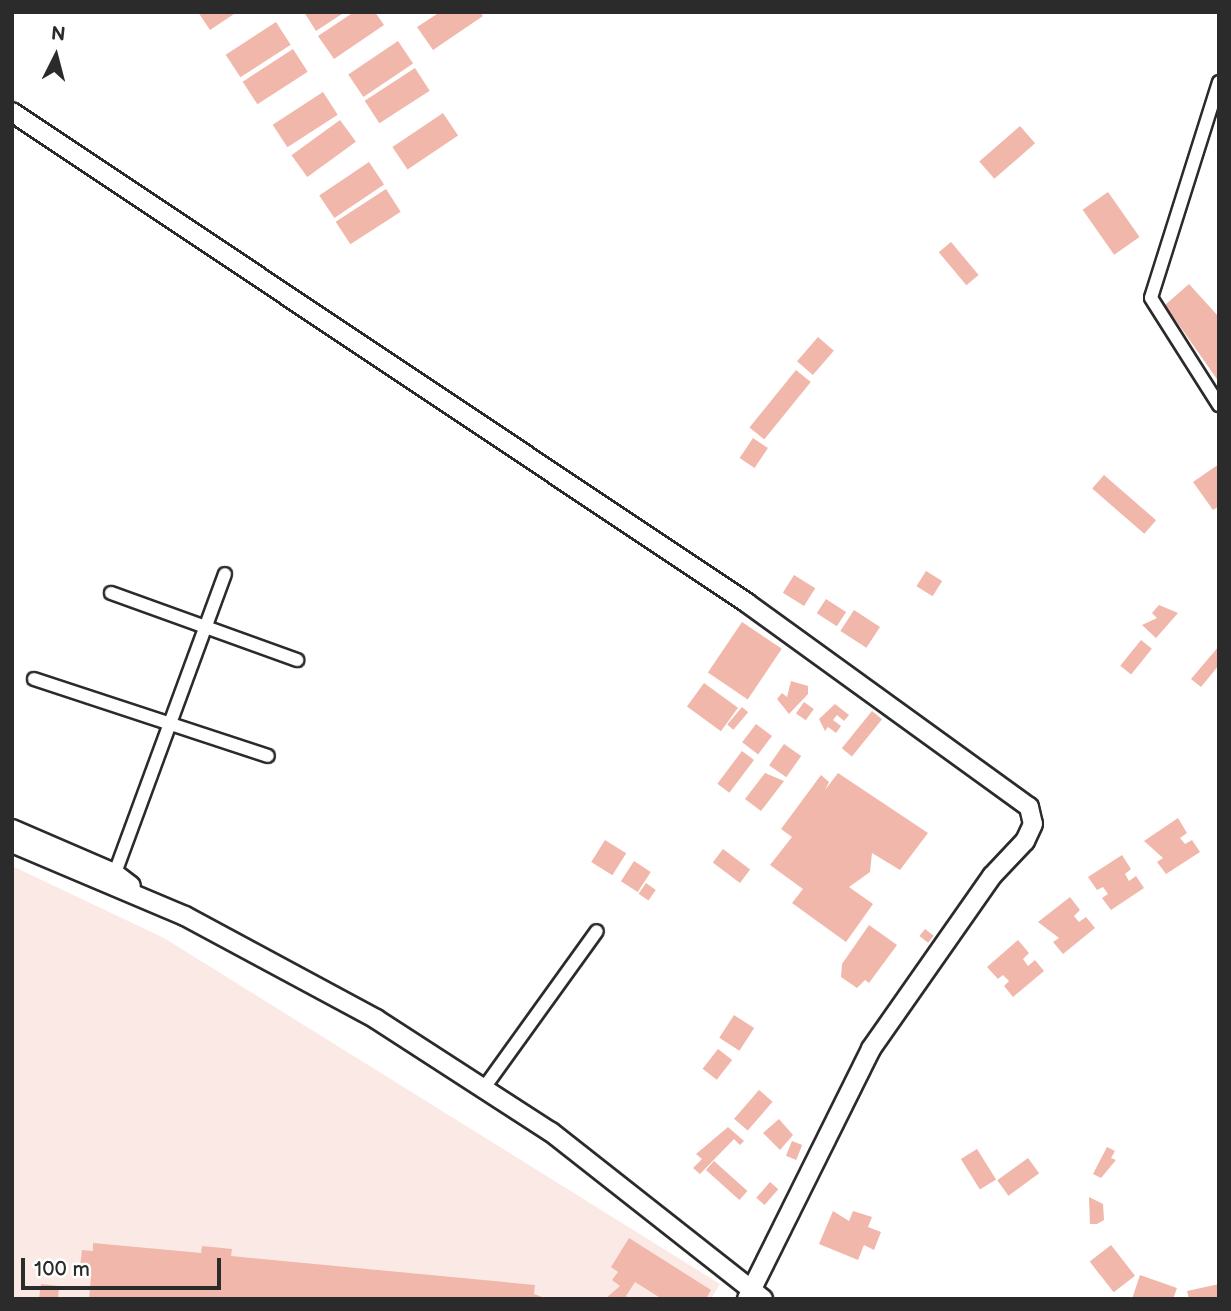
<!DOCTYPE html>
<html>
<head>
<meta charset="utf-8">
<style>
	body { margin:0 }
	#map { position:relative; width:1231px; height:1311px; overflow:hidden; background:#fff; font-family:"Balsamiq Sans",sans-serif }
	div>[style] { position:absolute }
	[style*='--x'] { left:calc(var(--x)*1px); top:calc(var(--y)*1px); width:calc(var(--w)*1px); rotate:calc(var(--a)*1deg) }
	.built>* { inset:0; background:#fbe9e6 }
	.building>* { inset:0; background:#f1b7aa; transform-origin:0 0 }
	.roads { filter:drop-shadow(2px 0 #2b2b2b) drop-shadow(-2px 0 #2b2b2b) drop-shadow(0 2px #2b2b2b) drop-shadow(0 -2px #2b2b2b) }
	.street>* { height:12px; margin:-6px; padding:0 6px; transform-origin:6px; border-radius:6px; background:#fff }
	.secondary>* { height:18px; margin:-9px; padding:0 9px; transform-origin:9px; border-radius:9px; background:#fff }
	span { translate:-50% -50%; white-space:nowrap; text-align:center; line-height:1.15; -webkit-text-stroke:6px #fff; paint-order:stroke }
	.frame { position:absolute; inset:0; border:14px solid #2b2b2b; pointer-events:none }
	.north { position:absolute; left:21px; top:21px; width:70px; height:70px; -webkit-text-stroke:5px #fff; paint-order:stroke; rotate:6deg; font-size:19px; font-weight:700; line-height:28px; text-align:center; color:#2b2b2b }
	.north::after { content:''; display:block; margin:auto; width:24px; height:32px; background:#2b2b2b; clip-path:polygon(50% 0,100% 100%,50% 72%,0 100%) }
	.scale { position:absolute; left:21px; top:1258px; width:200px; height:32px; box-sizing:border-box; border:4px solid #2b2b2b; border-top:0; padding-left:9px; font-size:21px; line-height:24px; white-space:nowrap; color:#2b2b2b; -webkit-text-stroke:5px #fff; paint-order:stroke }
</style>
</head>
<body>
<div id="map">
	<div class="built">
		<i style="clip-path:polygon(12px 866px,164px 938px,720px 1284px,711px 1299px,12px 1299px)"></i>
	</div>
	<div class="building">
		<i style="clip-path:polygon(198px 12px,237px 12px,210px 30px)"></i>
		<i style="clip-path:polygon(304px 12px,345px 12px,316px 31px)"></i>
		<i style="clip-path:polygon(354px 12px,375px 12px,384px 25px,334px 59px,318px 36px)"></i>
		<i style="clip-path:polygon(440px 12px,480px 12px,483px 16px,433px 50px,417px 27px)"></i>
		<i style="left:276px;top:22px;width:27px;height:60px;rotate:57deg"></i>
		<i style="left:398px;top:41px;width:27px;height:60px;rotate:56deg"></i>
		<i style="left:293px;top:49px;width:27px;height:60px;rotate:57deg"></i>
		<i style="left:415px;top:68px;width:27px;height:60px;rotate:57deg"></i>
		<i style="left:323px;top:92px;width:27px;height:60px;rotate:57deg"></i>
		<i style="left:443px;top:113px;width:27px;height:61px;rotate:56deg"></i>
		<i style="left:340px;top:120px;width:27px;height:60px;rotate:54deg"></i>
		<i style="left:1020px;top:126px;width:23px;height:54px;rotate:49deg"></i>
		<i style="left:369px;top:162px;width:27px;height:60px;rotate:56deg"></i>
		<i style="left:386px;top:189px;width:27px;height:60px;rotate:57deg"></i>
		<i style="left:1108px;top:192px;width:55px;height:31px;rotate:55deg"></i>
		<i style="left:951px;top:242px;width:43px;height:16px;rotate:50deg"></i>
		<i style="clip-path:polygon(1189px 284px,1219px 317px,1219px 382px,1165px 305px)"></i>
		<i style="left:818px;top:337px;width:21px;height:32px;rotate:41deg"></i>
		<i style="left:796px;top:370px;width:19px;height:74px;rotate:39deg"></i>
		<i style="left:753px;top:438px;width:18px;height:24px;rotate:34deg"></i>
		<i style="clip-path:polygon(1219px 464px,1219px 506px,1213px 510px,1193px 482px)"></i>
		<i style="left:1104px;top:475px;width:69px;height:18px;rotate:41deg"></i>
		<i style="left:926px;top:571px;width:19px;height:18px;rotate:32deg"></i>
		<i style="left:794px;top:575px;width:25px;height:21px;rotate:32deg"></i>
		<i style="left:826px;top:599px;width:24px;height:17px;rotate:33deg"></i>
		<i style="clip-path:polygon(1159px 605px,1178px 613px,1156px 638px,1142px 625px,1157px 618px,1152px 613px)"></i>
		<i style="left:854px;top:610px;width:31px;height:25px;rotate:33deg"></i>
		<i style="left:742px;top:622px;width:48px;height:61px;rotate:34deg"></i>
		<i style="left:1141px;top:640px;width:14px;height:33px;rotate:39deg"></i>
		<i style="clip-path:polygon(1219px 646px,1219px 665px,1201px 687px,1191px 679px)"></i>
		<i style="clip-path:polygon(791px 681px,808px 686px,808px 694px,789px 714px,777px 699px,782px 693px,787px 697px)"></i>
		<i style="left:704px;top:683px;width:42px;height:29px;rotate:36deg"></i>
		<i style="left:804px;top:702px;width:12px;height:14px;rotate:35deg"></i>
		<i style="clip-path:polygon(835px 704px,849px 715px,844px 721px,837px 715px,833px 720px,841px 726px,836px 733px,828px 727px,825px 731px,819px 719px)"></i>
		<i style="left:742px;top:707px;width:8px;height:23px;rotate:40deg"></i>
		<i style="left:872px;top:711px;width:13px;height:48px;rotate:39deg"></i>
		<i style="left:756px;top:724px;width:20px;height:23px;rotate:37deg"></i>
		<i style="left:784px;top:744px;width:21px;height:26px;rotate:35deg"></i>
		<i style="left:742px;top:751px;width:15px;height:41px;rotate:37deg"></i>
		<i style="clip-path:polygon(765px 773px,784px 781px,761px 811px,745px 799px)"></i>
		<i style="clip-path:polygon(838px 773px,928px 833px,900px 870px,872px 853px,870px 872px,849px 887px,873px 904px,846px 942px,792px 903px,803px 889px,770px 865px,792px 837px,781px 829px,821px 775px,829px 782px,825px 790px)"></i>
		<i style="clip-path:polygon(1178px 818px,1187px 833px,1180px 838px,1185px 844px,1192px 840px,1200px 852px,1166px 874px,1157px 862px,1163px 858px,1144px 841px)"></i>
		<i style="left:605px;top:840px;width:25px;height:26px;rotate:32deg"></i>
		<i style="left:723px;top:849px;width:34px;height:17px;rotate:37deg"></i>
		<i style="clip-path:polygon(1122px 855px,1131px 869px,1125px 874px,1129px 881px,1136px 876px,1144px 888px,1111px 910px,1102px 898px,1108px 894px,1103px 887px,1097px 890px,1088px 877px)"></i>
		<i style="left:634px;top:861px;width:20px;height:24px;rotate:33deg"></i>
		<i style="left:646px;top:883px;width:12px;height:13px;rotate:35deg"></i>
		<i style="clip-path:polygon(1070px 897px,1080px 910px,1074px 916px,1079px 922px,1086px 917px,1095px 928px,1063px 954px,1053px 942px,1059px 938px,1038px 922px)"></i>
		<i style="clip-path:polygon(869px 925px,897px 945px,869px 983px,865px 980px,857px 988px,841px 977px,842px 964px)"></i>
		<i style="left:925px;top:929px;width:11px;height:9px;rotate:38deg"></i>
		<i style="clip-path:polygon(1018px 940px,1029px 953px,1023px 959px,1028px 966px,1035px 960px,1044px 971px,1013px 997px,1004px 986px,1009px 981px,1003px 975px,998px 979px,987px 967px)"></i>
		<i style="left:734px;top:1015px;width:24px;height:27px;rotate:33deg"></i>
		<i style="left:718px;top:1049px;width:18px;height:25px;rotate:38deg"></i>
		<i style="left:759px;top:1090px;width:18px;height:38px;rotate:41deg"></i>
		<i style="clip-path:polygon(779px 1119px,793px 1135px,780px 1150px,763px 1133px)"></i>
		<i style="clip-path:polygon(728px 1127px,744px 1141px,740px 1145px,734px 1139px,700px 1174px,693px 1168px,702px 1159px,696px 1154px)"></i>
		<i style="left:792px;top:1141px;width:11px;height:16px;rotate:22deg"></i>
		<i style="clip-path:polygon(1107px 1147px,1115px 1151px,1111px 1158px,1116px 1160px,1101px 1178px,1093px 1174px)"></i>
		<i style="left:977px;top:1149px;width:36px;height:19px;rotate:58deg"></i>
		<i style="left:1028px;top:1158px;width:19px;height:38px;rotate:54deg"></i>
		<i style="left:714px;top:1161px;width:45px;height:12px;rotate:42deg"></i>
		<i style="left:770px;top:1182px;width:11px;height:21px;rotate:41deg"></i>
		<i style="clip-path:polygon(1089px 1197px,1103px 1204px,1104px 1220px,1097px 1224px,1090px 1224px)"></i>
		<i style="clip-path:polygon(833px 1211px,849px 1221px,853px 1211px,872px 1217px,868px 1227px,881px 1232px,874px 1250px,864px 1245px,858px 1260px,819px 1244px)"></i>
		<i style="clip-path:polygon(629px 1238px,711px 1290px,706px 1299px,662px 1299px,635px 1282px,626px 1296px,630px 1299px,605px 1299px,620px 1286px,612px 1280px,618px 1272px,611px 1267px)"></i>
		<i style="clip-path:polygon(93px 1243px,201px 1253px,202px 1246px,232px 1249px,231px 1256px,535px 1285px,534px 1294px,547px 1299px,89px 1299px,91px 1277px,79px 1276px,82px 1250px,93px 1251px)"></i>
		<i style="left:1111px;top:1245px;width:39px;height:27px;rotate:52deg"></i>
		<i style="clip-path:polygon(1140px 1275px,1177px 1288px,1173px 1299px,1132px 1299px)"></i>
		<i style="clip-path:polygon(41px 1284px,59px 1286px,58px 1299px,39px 1299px)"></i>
		<i style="clip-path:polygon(1219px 1284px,1219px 1299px,1189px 1299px,1187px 1291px)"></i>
	</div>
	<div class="roads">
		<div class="street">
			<i style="--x:1219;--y:82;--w:226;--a:107.5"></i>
			<i style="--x:1151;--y:298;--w:127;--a:57.6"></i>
			<i style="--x:111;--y:593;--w:198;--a:19.8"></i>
			<i style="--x:34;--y:679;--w:246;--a:18.2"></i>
			<i style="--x:112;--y:881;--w:327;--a:-69.8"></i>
			<i style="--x:484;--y:1088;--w:193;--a:-54.3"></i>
		</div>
		<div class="secondary">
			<i style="--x:12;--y:112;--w:884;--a:33.74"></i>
			<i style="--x:747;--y:603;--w:348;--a:35.9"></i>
			<i style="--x:1029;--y:807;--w:17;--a:77"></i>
			<i style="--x:1033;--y:824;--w:19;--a:115"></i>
			<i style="--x:1025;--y:841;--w:48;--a:133.3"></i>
			<i style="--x:992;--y:876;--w:211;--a:125"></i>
			<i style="--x:871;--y:1049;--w:279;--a:116.4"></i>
			<i style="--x:12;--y:829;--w:111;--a:23.3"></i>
			<i style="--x:114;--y:873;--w:21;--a:37"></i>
			<i style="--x:12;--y:843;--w:188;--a:22.9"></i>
			<i style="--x:185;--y:916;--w:217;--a:28.3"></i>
			<i style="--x:376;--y:1019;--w:208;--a:32.9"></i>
			<i style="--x:551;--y:1132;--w:270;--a:38.2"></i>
		</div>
	</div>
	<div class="frame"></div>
	<div class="north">N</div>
	<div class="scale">100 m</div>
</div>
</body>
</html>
